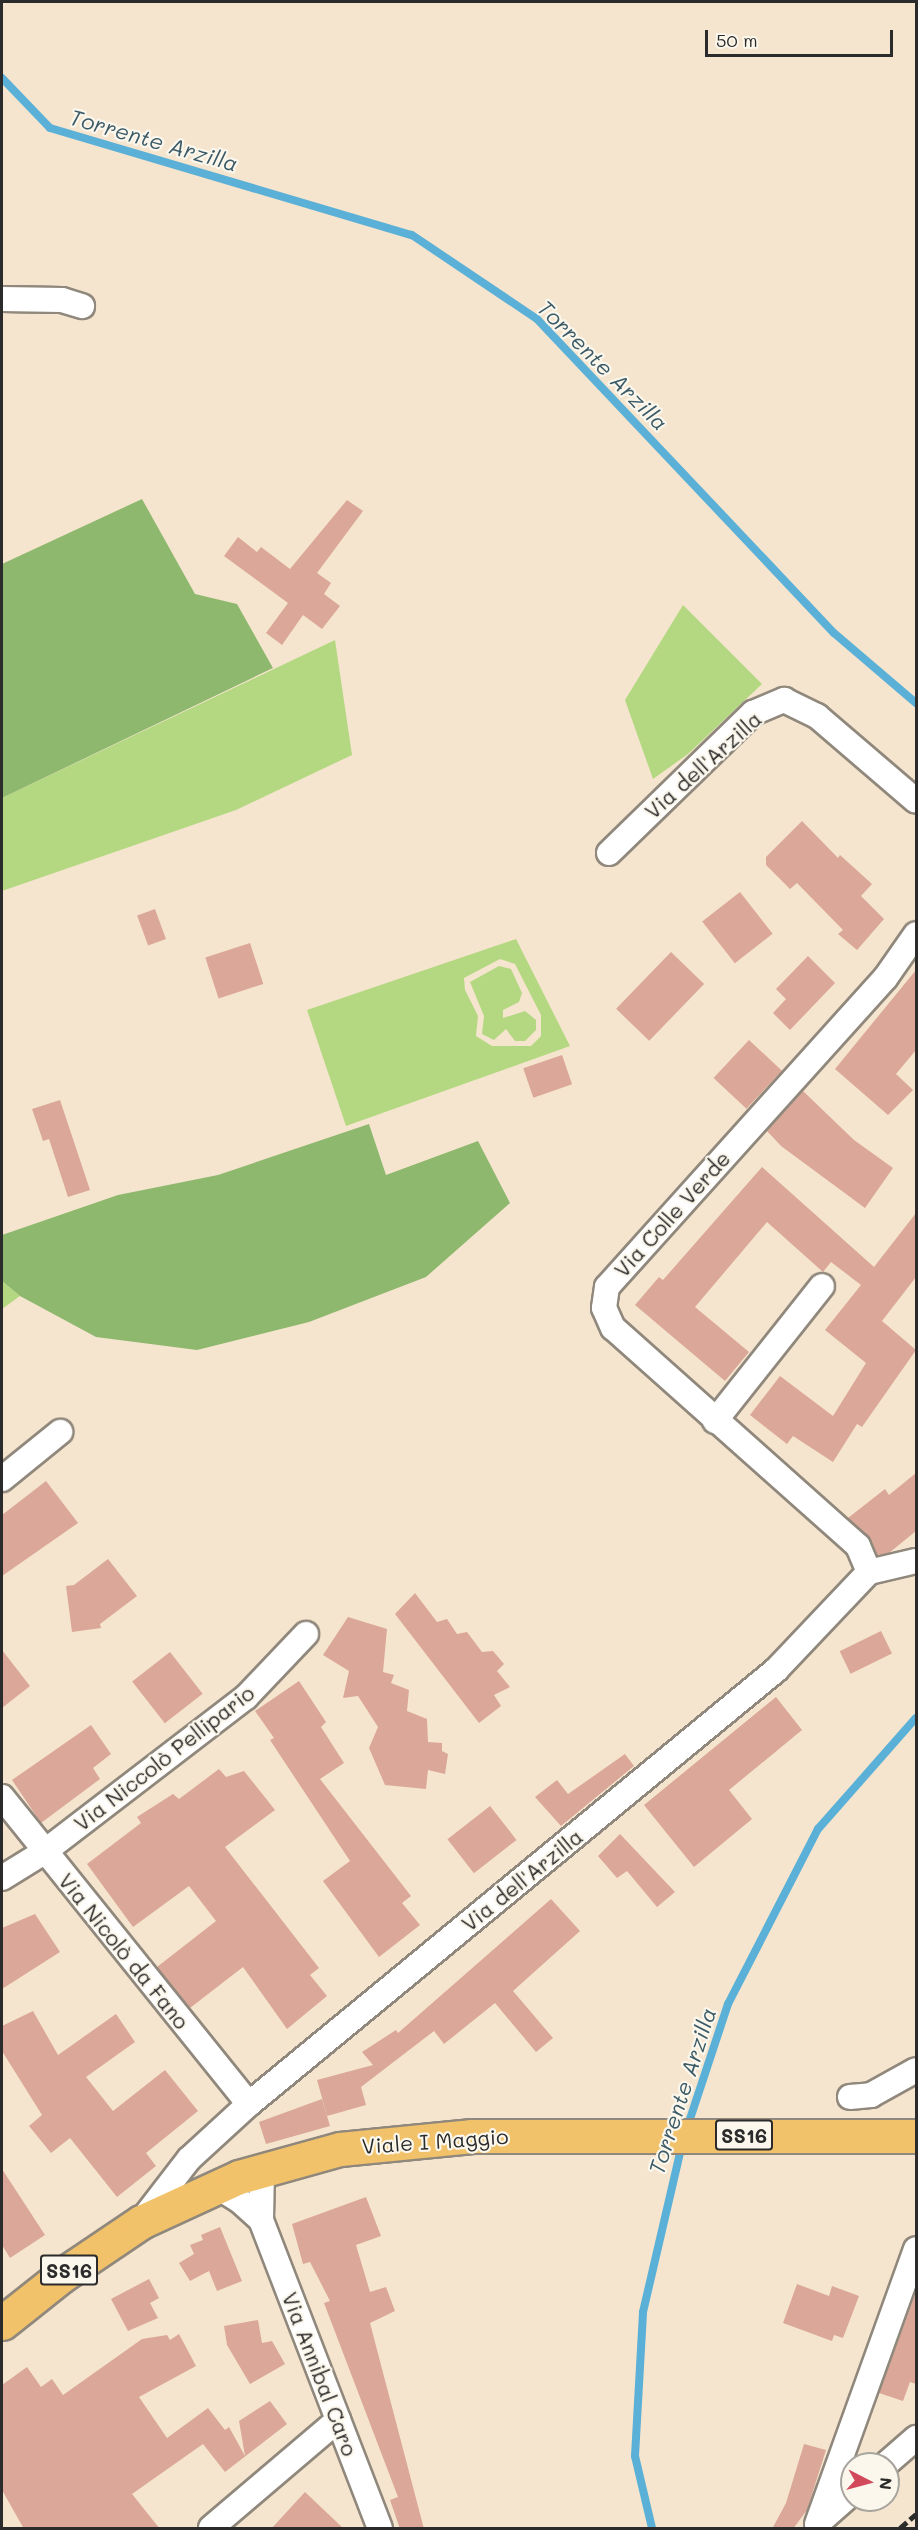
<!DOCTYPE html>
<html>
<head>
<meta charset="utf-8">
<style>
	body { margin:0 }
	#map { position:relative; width:918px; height:2530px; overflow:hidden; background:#f5e5ce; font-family:Mali,sans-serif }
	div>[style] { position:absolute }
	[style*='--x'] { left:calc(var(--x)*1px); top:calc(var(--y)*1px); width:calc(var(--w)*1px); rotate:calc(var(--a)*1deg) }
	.green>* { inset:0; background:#b4d881 }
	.forest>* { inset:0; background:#8fb86f }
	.stream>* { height:8px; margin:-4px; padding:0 4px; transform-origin:4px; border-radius:4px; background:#5ab0d7 }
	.building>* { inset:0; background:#dba798; transform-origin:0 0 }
	.roads { filter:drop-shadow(2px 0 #90887c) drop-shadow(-2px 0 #90887c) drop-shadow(0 2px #90887c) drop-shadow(0 -2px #90887c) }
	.street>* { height:24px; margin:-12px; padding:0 12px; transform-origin:12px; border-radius:12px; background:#fff }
	.primary>* { height:33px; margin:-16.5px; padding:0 16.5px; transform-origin:16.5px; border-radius:16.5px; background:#f2c26a }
	.rail>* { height:4.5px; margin-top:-2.25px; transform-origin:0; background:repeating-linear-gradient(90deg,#2b2b2b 0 9px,transparent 0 13.5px) }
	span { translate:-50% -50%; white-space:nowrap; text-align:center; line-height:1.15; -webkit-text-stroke:4.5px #fbf7ec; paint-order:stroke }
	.shield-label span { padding:2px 4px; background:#fbf7ec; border:2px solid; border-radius:4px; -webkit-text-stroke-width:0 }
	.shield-label { font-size:20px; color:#2b2b2b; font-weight:700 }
	.street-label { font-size:21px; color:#2b2b2b }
	.water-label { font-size:22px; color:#3b5a67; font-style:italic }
	.frame { position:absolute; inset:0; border:3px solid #2b2b2b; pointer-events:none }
	.north { position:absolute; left:840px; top:2452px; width:60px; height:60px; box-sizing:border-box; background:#fbf7ec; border:2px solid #a8a59f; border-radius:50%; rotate:96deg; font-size:16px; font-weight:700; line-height:24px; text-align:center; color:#2b2b2b }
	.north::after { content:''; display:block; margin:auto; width:21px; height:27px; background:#d1495b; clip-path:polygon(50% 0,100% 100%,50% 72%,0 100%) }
	.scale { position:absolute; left:705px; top:30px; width:188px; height:27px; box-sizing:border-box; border:3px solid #2b2b2b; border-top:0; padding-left:8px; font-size:18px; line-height:21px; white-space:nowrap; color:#2b2b2b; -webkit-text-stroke:4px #fbf7ec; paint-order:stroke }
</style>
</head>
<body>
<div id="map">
	<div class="green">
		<i style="clip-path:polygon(683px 605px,762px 684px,688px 754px,653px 779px,625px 700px)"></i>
		<i style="clip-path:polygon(335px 640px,352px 755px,236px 810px,2px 891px,2px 798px)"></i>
		<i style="clip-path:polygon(evenodd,516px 939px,570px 1046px,346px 1126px,307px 1010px,516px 939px,500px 959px,515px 964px,541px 1015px,541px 1036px,531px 1046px,492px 1046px,476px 1036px,478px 1016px,465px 990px,464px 978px,500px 959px)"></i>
		<i style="clip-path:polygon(499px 966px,511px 969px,522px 993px,519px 1002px,503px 1010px,503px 1018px,525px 1011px,536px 1020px,536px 1030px,525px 1041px,515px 1041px,506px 1029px,494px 1040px,482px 1034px,484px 1016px,470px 982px)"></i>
		<i style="clip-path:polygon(2px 1281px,20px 1296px,2px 1309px)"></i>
	</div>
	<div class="forest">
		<i style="clip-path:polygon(142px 499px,195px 594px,237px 604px,273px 668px,2px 798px,2px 564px)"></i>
		<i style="clip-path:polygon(369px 1124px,386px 1175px,478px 1141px,510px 1203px,426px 1277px,309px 1322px,197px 1350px,96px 1337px,20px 1296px,2px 1281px,2px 1235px,118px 1195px,218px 1175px)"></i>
	</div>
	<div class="stream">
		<i style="--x:2;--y:78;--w:69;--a:46.2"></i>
		<i style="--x:50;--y:128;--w:377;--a:16.5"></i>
		<i style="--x:412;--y:235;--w:151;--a:33.9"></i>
		<i style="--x:537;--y:319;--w:432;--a:46.6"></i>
		<i style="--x:834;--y:633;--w:108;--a:40.5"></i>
		<i style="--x:687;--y:2128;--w:131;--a:-71.7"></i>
		<i style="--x:728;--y:2004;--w:197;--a:-62.8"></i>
		<i style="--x:818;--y:1829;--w:148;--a:-48.6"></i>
		<i style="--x:652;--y:2528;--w:74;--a:-103.3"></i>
		<i style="--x:635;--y:2456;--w:144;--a:-86.8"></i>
		<i style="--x:643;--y:2312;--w:171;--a:-76.9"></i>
	</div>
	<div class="building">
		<i style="clip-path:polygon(347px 500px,363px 511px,317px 573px,331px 583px,324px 594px,340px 606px,322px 629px,303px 615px,282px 645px,266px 633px,288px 603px,224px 556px,238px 537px,257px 552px,261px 547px,290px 569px)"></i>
		<i style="clip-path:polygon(802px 821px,838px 858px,840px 855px,872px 884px,861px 896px,884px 919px,857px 950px,838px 934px,843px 930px,797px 883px,790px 889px,766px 865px,766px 857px)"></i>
		<i style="left:740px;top:892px;width:53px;height:48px;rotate:52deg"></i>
		<i style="left:155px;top:909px;width:32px;height:19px;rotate:70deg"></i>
		<i style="left:250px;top:943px;width:43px;height:47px;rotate:72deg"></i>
		<i style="left:671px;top:952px;width:46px;height:79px;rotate:44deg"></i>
		<i style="clip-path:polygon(808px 956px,835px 983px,790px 1030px,773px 1013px,786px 999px,776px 989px)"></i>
		<i style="clip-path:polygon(916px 970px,916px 1050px,896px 1074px,913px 1090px,888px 1115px,835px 1069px)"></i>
		<i style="left:749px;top:1040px;width:45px;height:52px;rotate:43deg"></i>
		<i style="left:562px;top:1055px;width:31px;height:41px;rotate:71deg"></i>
		<i style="clip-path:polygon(803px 1091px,854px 1140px,893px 1168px,865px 1208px,781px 1146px,767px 1131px)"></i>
		<i style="clip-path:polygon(60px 1100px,90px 1190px,68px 1197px,49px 1139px,43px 1141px,32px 1109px)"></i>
		<i style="clip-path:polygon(762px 1167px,874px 1267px,916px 1213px,916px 1277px,882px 1321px,916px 1350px,862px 1427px,857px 1424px,833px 1462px,793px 1436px,787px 1444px,750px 1415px,780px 1376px,833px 1416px,866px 1363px,825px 1330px,861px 1285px,831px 1262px,823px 1272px,767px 1222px,695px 1307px,749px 1352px,725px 1381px,635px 1305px,659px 1277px,663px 1280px)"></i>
		<i style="clip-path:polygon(916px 1473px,916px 1531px,889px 1553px,877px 1555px,868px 1536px,848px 1518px,885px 1489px,889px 1495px)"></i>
		<i style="clip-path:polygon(46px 1481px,78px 1523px,2px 1576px,2px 1515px)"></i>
		<i style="clip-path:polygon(108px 1559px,137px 1596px,100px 1624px,101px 1628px,72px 1632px,66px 1586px,74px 1585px)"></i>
		<i style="clip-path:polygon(415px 1593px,437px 1622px,447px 1619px,457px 1634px,467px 1632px,482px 1652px,493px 1651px,504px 1664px,497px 1671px,510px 1687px,494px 1695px,501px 1706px,479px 1723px,395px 1614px)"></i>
		<i style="clip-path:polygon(348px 1617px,387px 1629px,383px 1672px,394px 1675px,391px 1683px,409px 1690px,407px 1711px,427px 1719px,428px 1742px,442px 1743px,442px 1751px,448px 1754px,445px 1774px,428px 1770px,426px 1789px,385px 1785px,369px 1748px,378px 1727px,358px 1696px,343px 1698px,349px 1671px,323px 1655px)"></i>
		<i style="left:881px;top:1631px;width:25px;height:46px;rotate:64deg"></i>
		<i style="clip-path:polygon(2px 1650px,30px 1686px,2px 1708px)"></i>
		<i style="left:170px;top:1652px;width:53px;height:48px;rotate:52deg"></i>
		<i style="clip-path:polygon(299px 1681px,326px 1722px,321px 1727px,344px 1763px,320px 1779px,411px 1896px,402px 1903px,420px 1925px,379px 1957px,323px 1881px,350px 1861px,270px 1740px,274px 1738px,255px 1711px)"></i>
		<i style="clip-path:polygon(776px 1697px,802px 1730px,729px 1790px,752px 1819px,694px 1867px,644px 1805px)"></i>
		<i style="clip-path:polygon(91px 1725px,111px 1754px,93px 1768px,100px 1779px,41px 1823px,12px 1780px)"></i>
		<i style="clip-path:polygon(625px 1754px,634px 1766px,561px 1826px,535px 1797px,557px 1780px,568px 1794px)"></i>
		<i style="clip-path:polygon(219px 1769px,226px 1777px,244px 1771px,275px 1810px,225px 1847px,319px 1968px,310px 1975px,327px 1996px,287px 2029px,243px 1967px,190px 2008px,157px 1967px,216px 1921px,189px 1886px,133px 1927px,87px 1864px,141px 1823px,137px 1817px,173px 1794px,179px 1799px)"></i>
		<i style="left:490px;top:1806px;width:43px;height:54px;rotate:52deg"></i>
		<i style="clip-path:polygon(620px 1834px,675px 1892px,657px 1907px,627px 1871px,617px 1878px,598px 1856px)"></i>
		<i style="clip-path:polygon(551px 1899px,580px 1931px,513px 1991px,553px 2038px,536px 2052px,495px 2003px,444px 2044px,434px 2031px,361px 2087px,366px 2105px,327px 2116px,317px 2080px,373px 2065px,362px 2052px,396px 2030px,398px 2033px)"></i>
		<i style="clip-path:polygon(35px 1914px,60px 1952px,2px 1989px,2px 1928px)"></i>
		<i style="clip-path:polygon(33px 2011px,58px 2055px,116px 2014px,135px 2042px,86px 2077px,113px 2111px,165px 2070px,198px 2111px,146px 2153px,156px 2166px,117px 2197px,70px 2138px,51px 2153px,29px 2126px,42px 2115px,2px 2051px,2px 2026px)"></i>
		<i style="clip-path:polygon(322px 2099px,330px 2126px,266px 2144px,259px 2122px)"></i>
		<i style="clip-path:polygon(2px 2169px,45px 2235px,10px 2258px,2px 2245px)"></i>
		<i style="clip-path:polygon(366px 2197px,381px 2236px,356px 2245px,370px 2292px,386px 2287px,395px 2311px,370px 2323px,424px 2529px,400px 2529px,390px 2500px,398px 2497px,324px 2303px,330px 2301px,310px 2262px,303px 2264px,292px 2224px)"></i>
		<i style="clip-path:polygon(220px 2227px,242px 2281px,217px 2291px,209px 2271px,190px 2281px,179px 2263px,194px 2254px,190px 2245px,203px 2240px,201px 2235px)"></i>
		<i style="clip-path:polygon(149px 2279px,159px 2298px,150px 2303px,158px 2318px,128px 2331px,111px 2299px)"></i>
		<i style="clip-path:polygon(797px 2284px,829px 2296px,832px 2286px,859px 2296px,843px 2338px,834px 2335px,832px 2341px,783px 2323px)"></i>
		<i style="clip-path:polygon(916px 2292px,916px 2384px,910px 2382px,903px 2401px,879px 2393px)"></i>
		<i style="clip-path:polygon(258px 2320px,262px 2343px,272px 2341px,285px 2364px,250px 2384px,227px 2345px,224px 2326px)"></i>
		<i style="clip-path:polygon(179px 2334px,196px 2366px,139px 2397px,167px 2438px,208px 2408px,225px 2430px,229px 2427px,245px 2456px,239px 2421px,270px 2401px,287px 2424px,225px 2472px,203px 2444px,132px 2494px,160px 2529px,24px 2529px,2px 2490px,2px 2385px,27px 2367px,41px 2387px,52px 2379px,63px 2395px,142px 2339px,167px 2335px,170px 2340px)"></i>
		<i style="clip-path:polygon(804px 2444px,826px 2450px,807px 2510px,793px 2529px,772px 2529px,786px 2503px)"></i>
		<i style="clip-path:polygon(305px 2492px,344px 2529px,271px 2529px)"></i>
	</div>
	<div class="roads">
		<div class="street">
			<i style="--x:2;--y:299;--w:60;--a:1"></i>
			<i style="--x:62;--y:300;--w:21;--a:17"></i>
			<i style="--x:609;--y:853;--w:201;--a:-44.2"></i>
			<i style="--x:753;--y:713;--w:34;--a:-23"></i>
			<i style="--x:784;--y:700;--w:37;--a:26"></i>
			<i style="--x:817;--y:716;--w:130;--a:40.6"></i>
			<i style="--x:715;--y:1421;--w:172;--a:-51.6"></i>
			<i style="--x:2;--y:1479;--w:75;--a:-39"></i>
			<i style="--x:869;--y:1572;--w:28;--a:-113"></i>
			<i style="--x:858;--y:1546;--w:328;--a:-138.3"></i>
			<i style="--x:613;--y:1328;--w:22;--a:-114"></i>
			<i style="--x:604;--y:1308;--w:21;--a:-82"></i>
			<i style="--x:607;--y:1287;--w:417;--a:-48"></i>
			<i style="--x:886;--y:977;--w:52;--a:-55.1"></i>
			<i style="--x:2;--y:1797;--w:394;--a:51.2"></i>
			<i style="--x:2;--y:1878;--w:49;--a:-31.8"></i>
			<i style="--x:44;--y:1852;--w:255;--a:-37.5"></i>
			<i style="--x:246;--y:1697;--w:87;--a:-46.4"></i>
			<i style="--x:850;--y:2097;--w:21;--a:-5"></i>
			<i style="--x:871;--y:2095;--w:51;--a:-29.1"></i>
			<i style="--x:262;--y:2168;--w:52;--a:91.1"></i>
			<i style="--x:261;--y:2220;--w:330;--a:68.9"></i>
			<i style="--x:216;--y:2186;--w:28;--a:32"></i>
			<i style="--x:240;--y:2201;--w:28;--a:42"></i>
			<i style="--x:142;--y:2220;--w:77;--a:-52.4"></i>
			<i style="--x:189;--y:2159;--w:81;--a:-42.5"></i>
			<i style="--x:249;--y:2104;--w:683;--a:-39.47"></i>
			<i style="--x:776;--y:1670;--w:135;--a:-46.5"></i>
			<i style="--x:869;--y:1572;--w:48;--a:-13.2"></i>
			<i style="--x:886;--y:2464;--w:40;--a:-41"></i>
			<i style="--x:818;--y:2523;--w:45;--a:-41.4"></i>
			<i style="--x:817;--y:2524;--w:292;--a:-70.2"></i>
			<i style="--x:211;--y:2528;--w:167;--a:-40.4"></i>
		</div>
		<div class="primary">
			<i style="--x:2;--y:2323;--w:75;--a:-38.5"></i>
			<i style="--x:61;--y:2276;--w:97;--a:-34"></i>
			<i style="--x:141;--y:2222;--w:108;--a:-24.7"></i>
			<i style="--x:239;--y:2177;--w:105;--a:-15.5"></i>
			<i style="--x:340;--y:2149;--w:133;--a:-5.6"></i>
			<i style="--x:472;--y:2136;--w:444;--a:0"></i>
		</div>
	</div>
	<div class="rail">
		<i style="--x:900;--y:2528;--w:21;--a:-41"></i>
	</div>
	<div class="shield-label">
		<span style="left:744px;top:2135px">SS16</span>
		<span style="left:69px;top:2270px">SS16</span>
	</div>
	<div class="street-label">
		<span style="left:703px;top:765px;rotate:-42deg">Via dell'Arzilla</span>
		<span style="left:672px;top:1214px;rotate:-48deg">Via Colle Verde</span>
		<span style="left:164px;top:1758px;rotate:-38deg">Via Niccolò Pellipario</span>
		<span style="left:522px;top:1880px;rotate:-39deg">Via dell'Arzilla</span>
		<span style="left:124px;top:1951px;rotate:51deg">Via Nicolò da Fano</span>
		<span style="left:435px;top:2141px;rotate:-4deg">Viale I Maggio</span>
		<span style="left:320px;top:2374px;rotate:69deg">Via Annibal Caro</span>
	</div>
	<div class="water-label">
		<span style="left:154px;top:140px;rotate:16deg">Torrente Arzilla</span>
		<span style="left:603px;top:365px;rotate:45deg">Torrente Arzilla</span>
		<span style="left:682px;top:2091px;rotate:-72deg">Torrente Arzilla</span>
	</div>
	<div class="frame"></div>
	<div class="north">N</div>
	<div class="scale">50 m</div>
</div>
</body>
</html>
